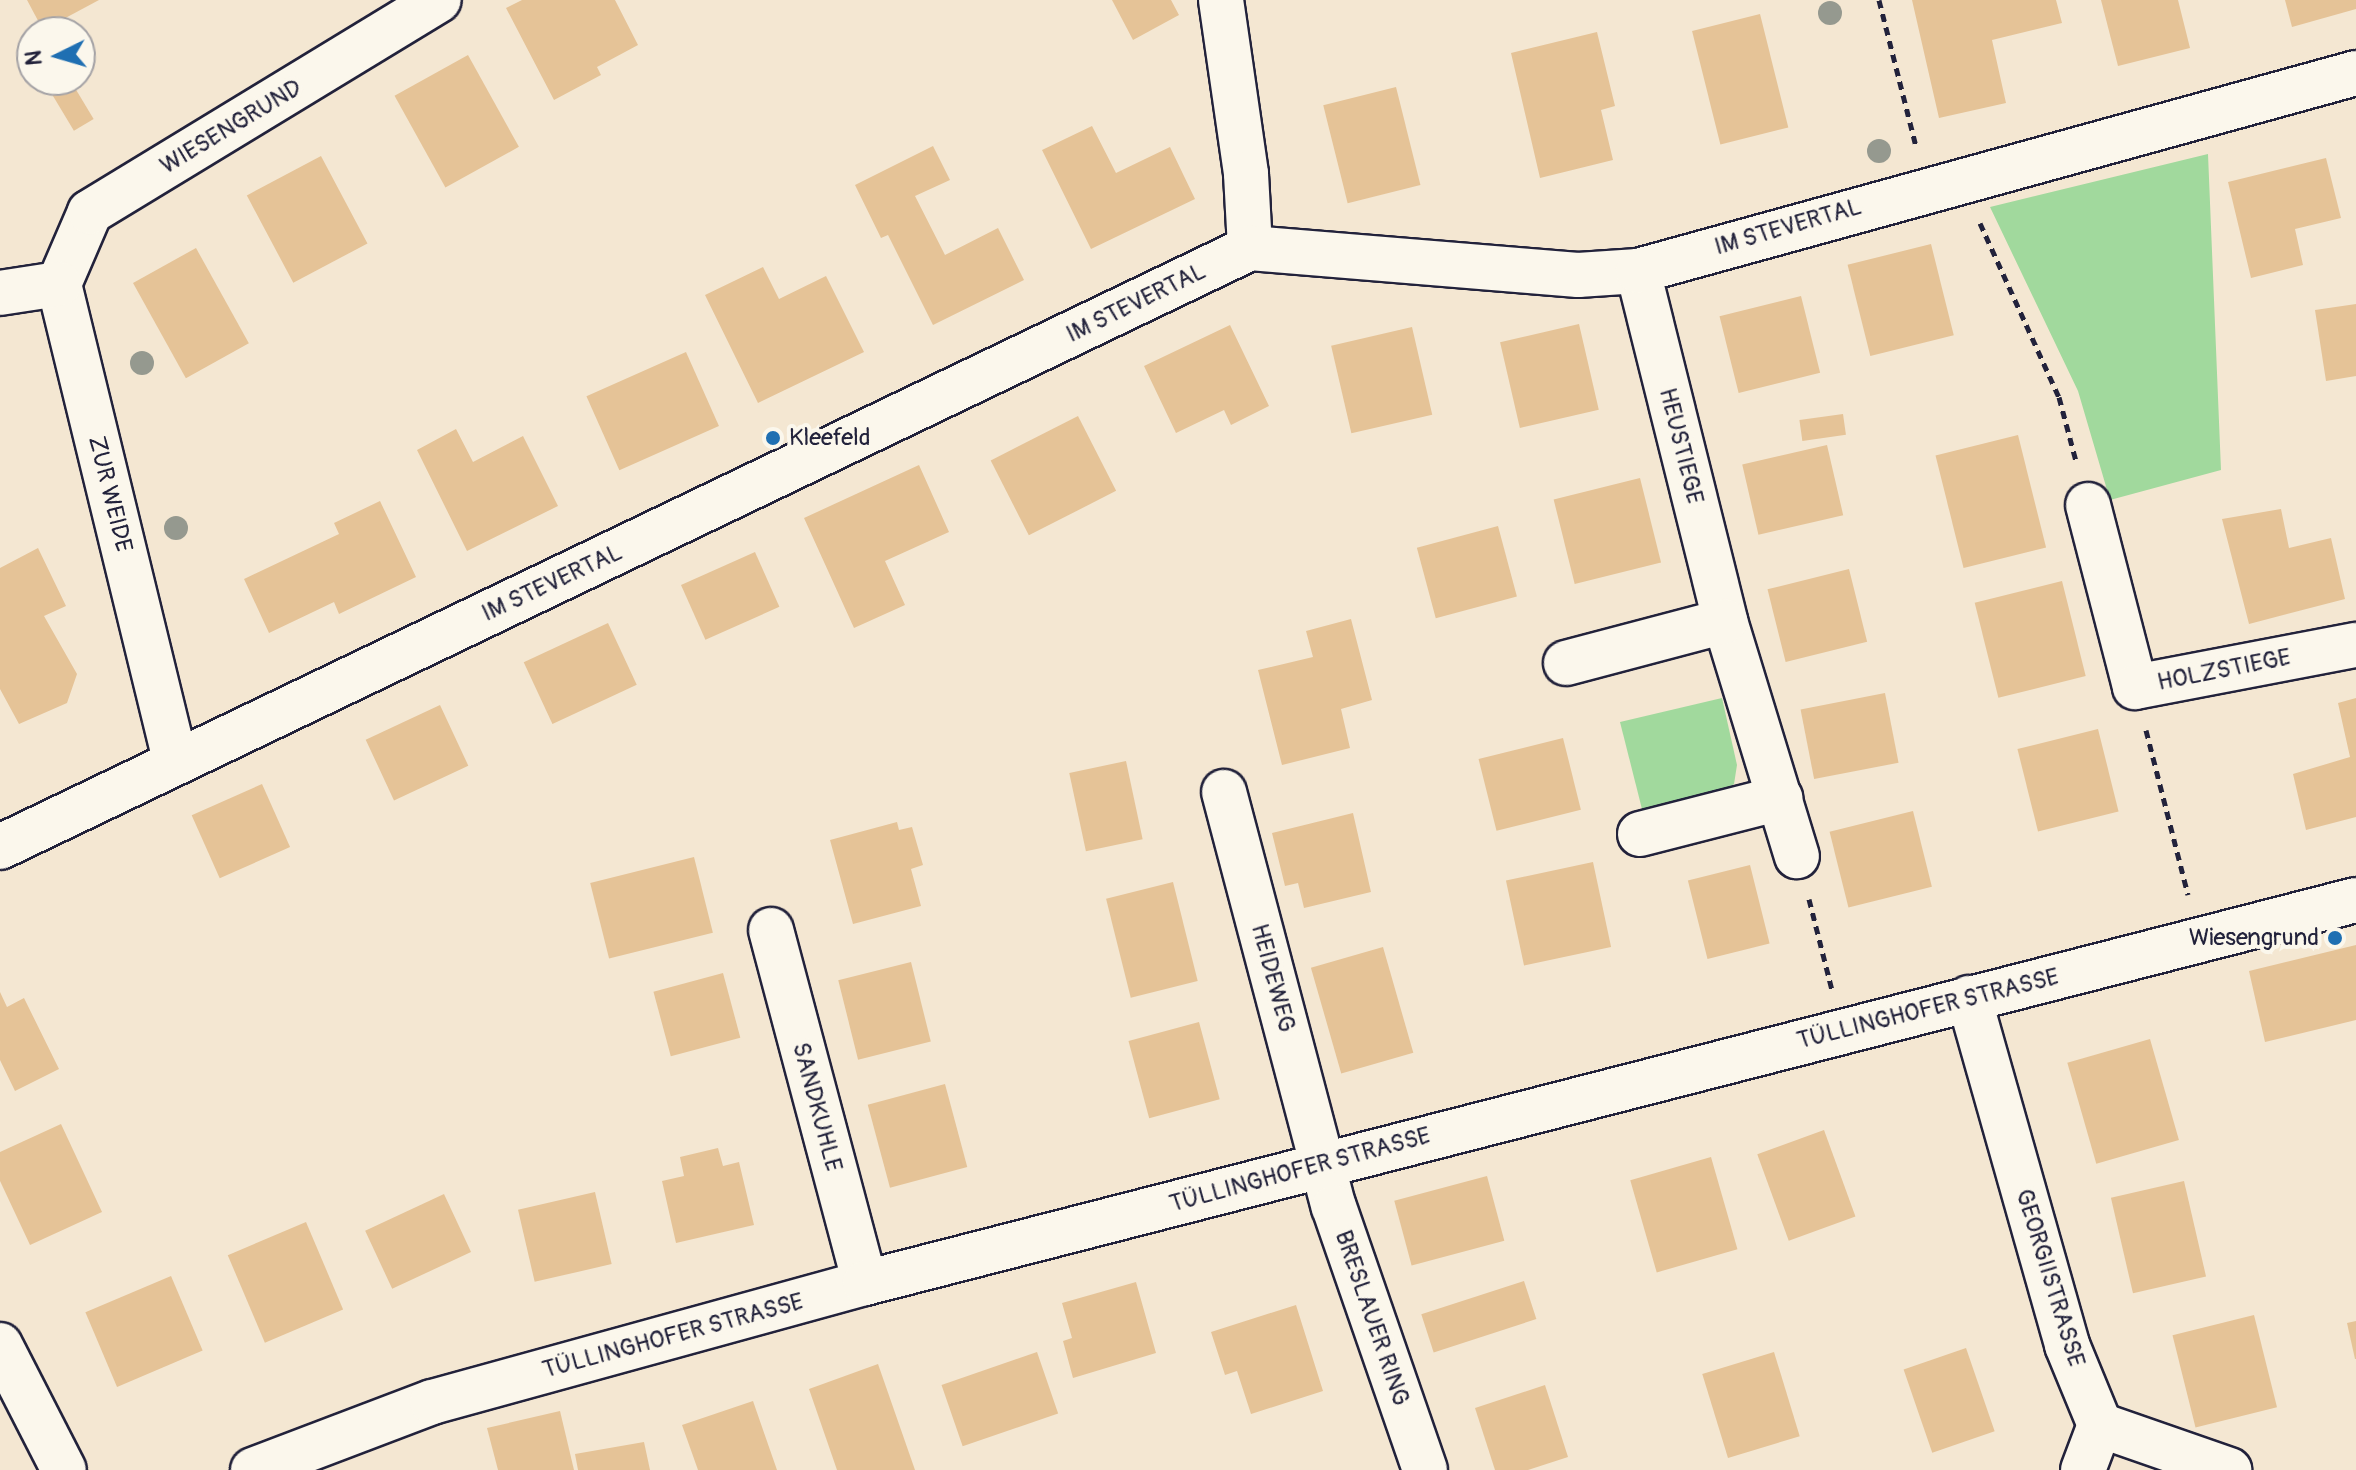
<!DOCTYPE html>
<html>
<head>
<meta charset="utf-8">
<style>
	body { margin:0 }
	#map { position:relative; width:2356px; height:1470px; overflow:hidden; background:#f4e7d2; font-family:Pangolin,sans-serif }
	div>[style] { position:absolute }
	[style*='--x'] { left:calc(var(--x)*1px); top:calc(var(--y)*1px); width:calc(var(--w)*1px); rotate:calc(var(--a)*1deg) }
	.green>* { inset:0; background:#a1d99d }
	.building>* { inset:0; background:#e5c397; transform-origin:0 0 }
	.path>* { height:5px; margin-top:-2.5px; transform-origin:0; background:repeating-linear-gradient(90deg,#22223b 0 8px,transparent 0 14px) }
	.roads { filter:drop-shadow(2px 0 #22223b) drop-shadow(-2px 0 #22223b) drop-shadow(0 2px #22223b) drop-shadow(0 -2px #22223b) }
	.street>* { height:44px; margin:-22px; padding:0 22px; transform-origin:22px; border-radius:22px; background:#fbf7ec }
	.secondary>* { height:44px; margin:-22px; padding:0 22px; transform-origin:22px; border-radius:22px; background:#fbf7ec }
	.trees>* { width:24px; height:24px; margin:-12px; border-radius:50%; background:#95998f }
	.dots>* { width:22px; height:22px; translate:-50% -50%; box-sizing:border-box; border:4px solid #fbf7ec; border-radius:50% }
	span { translate:-50% -50%; white-space:nowrap; text-align:center; line-height:1.15; -webkit-text-stroke:8px #fbf7ec; paint-order:stroke }
	.street-label { font-size:24px; color:#22223b }
	.poi-label { font-size:24px; color:#22223b }
	.left { translate:0 -50%; text-align:left }
	.right { translate:-100% -50%; text-align:right }
	.north { position:absolute; left:16px; top:16px; width:80px; height:80px; box-sizing:border-box; background:#fbf7ec; border:2px solid #a4a2a5; border-radius:50%; rotate:265deg; font-size:22px; font-weight:700; line-height:32px; text-align:center; color:#22223b }
	.north::after { content:''; display:block; margin:auto; width:28px; height:36px; background:#1f6fb2; clip-path:polygon(50% 0,100% 100%,50% 72%,0 100%) }
</style>
</head>
<body>
<div id="map">
	<div class="green">
		<i style="clip-path:polygon(2208px 154px,2221px 470px,2110px 500px,2078px 391px,1990px 207px)"></i>
		<i style="clip-path:polygon(1722px 698px,1737px 765px,1734px 784px,1713px 798px,1644px 817px,1620px 722px)"></i>
	</div>
	<div class="building">
		<i style="clip-path:polygon(27px 0,99px 0,43px 30px)"></i>
		<i style="clip-path:polygon(522px 0,615px 0,638px 45px,597px 67px,601px 75px,554px 100px,506px 8px)"></i>
		<i style="clip-path:polygon(1112px 0,1171px 0,1179px 15px,1133px 40px)"></i>
		<i style="clip-path:polygon(1912px 0,2056px 0,2062px 23px,1992px 40px,2006px 103px,1939px 118px)"></i>
		<i style="clip-path:polygon(2101px 0,2178px 0,2190px 48px,2118px 66px)"></i>
		<i style="clip-path:polygon(2285px 0,2356px 0,2356px 9px,2292px 27px)"></i>
		<i style="left:1760px;top:14px;width:117px;height:70px;rotate:76deg"></i>
		<i style="clip-path:polygon(1597px 32px,1615px 106px,1601px 110px,1613px 160px,1540px 178px,1511px 53px)"></i>
		<i style="left:468px;top:55px;width:105px;height:84px;rotate:61deg"></i>
		<i style="left:72px;top:83px;width:42px;height:23px;rotate:59deg"></i>
		<i style="left:1396px;top:87px;width:101px;height:75px;rotate:76deg"></i>
		<i style="clip-path:polygon(1092px 126px,1116px 173px,1170px 147px,1195px 199px,1091px 249px,1042px 150px)"></i>
		<i style="clip-path:polygon(933px 146px,950px 180px,915px 196px,945px 255px,998px 228px,1024px 280px,933px 325px,888px 235px,881px 238px,855px 185px)"></i>
		<i style="left:321px;top:156px;width:99px;height:84px;rotate:62deg"></i>
		<i style="clip-path:polygon(2326px 158px,2341px 218px,2295px 229px,2303px 265px,2251px 278px,2228px 182px)"></i>
		<i style="left:1931px;top:244px;width:94px;height:86px;rotate:76deg"></i>
		<i style="left:196px;top:248px;width:109px;height:72px;rotate:61deg"></i>
		<i style="clip-path:polygon(763px 267px,779px 299px,826px 276px,864px 352px,758px 403px,705px 295px)"></i>
		<i style="left:1801px;top:296px;width:79px;height:84px;rotate:76deg"></i>
		<i style="clip-path:polygon(2356px 304px,2356px 376px,2326px 381px,2315px 310px)"></i>
		<i style="left:1579px;top:324px;width:88px;height:81px;rotate:77deg"></i>
		<i style="clip-path:polygon(1230px 325px,1269px 406px,1231px 425px,1224px 410px,1176px 433px,1144px 366px)"></i>
		<i style="left:1412px;top:327px;width:90px;height:83px;rotate:77deg"></i>
		<i style="left:686px;top:352px;width:81px;height:109px;rotate:66deg"></i>
		<i style="left:1843px;top:414px;width:21px;height:44px;rotate:82deg"></i>
		<i style="left:1078px;top:416px;width:84px;height:98px;rotate:63deg"></i>
		<i style="clip-path:polygon(456px 429px,473px 462px,523px 436px,558px 506px,467px 551px,417px 450px)"></i>
		<i style="left:2018px;top:435px;width:116px;height:85px;rotate:76deg"></i>
		<i style="left:1827px;top:445px;width:72px;height:87px;rotate:77deg"></i>
		<i style="clip-path:polygon(919px 465px,949px 532px,885px 561px,905px 605px,854px 628px,804px 518px)"></i>
		<i style="left:1640px;top:478px;width:87px;height:89px;rotate:76deg"></i>
		<i style="clip-path:polygon(380px 501px,416px 577px,339px 614px,334px 602px,269px 633px,244px 579px,339px 534px,334px 523px)"></i>
		<i style="clip-path:polygon(2281px 509px,2289px 548px,2331px 538px,2345px 599px,2249px 624px,2222px 519px)"></i>
		<i style="left:1498px;top:526px;width:73px;height:84px;rotate:75deg"></i>
		<i style="clip-path:polygon(38px 548px,66px 606px,44px 616px,77px 674px,67px 703px,19px 724px,0 689px,0 568px)"></i>
		<i style="left:755px;top:552px;width:60px;height:81px;rotate:66deg"></i>
		<i style="left:1849px;top:569px;width:75px;height:84px;rotate:76deg"></i>
		<i style="left:2062px;top:581px;width:98px;height:90px;rotate:76deg"></i>
		<i style="clip-path:polygon(1351px 619px,1372px 700px,1341px 709px,1350px 748px,1282px 765px,1258px 670px,1313px 657px,1306px 631px)"></i>
		<i style="left:608px;top:623px;width:68px;height:93px;rotate:65deg"></i>
		<i style="left:1885px;top:693px;width:71px;height:86px;rotate:79deg"></i>
		<i style="clip-path:polygon(2356px 698px,2356px 817px,2306px 830px,2293px 774px,2350px 757px,2338px 703px)"></i>
		<i style="left:440px;top:705px;width:67px;height:82px;rotate:65deg"></i>
		<i style="left:2098px;top:729px;width:85px;height:83px;rotate:76deg"></i>
		<i style="left:1563px;top:738px;width:74px;height:87px;rotate:76deg"></i>
		<i style="left:1126px;top:761px;width:80px;height:58px;rotate:78deg"></i>
		<i style="left:262px;top:784px;width:69px;height:77px;rotate:66deg"></i>
		<i style="left:1913px;top:811px;width:78px;height:86px;rotate:76deg"></i>
		<i style="clip-path:polygon(1353px 813px,1371px 892px,1304px 908px,1298px 883px,1285px 886px,1272px 833px)"></i>
		<i style="clip-path:polygon(897px 822px,899px 830px,912px 827px,923px 865px,911px 869px,921px 906px,853px 924px,830px 840px)"></i>
		<i style="left:694px;top:857px;width:78px;height:107px;rotate:76deg"></i>
		<i style="left:1593px;top:862px;width:87px;height:89px;rotate:78deg"></i>
		<i style="left:1750px;top:865px;width:81px;height:64px;rotate:76deg"></i>
		<i style="left:1173px;top:882px;width:102px;height:69px;rotate:76deg"></i>
		<i style="clip-path:polygon(2356px 945px,2356px 1020px,2265px 1042px,2249px 971px)"></i>
		<i style="left:1383px;top:947px;width:110px;height:75px;rotate:74deg"></i>
		<i style="left:911px;top:962px;width:82px;height:75px;rotate:76deg"></i>
		<i style="left:723px;top:973px;width:67px;height:72px;rotate:75deg"></i>
		<i style="clip-path:polygon(0 992px,7px 1007px,24px 998px,59px 1069px,15px 1091px,0 1060px)"></i>
		<i style="left:1199px;top:1022px;width:80px;height:73px;rotate:75deg"></i>
		<i style="left:2150px;top:1039px;width:105px;height:86px;rotate:74deg"></i>
		<i style="left:945px;top:1084px;width:86px;height:80px;rotate:75deg"></i>
		<i style="clip-path:polygon(61px 1124px,102px 1212px,30px 1245px,0 1181px,0 1152px)"></i>
		<i style="left:1824px;top:1130px;width:92px;height:71px;rotate:70deg"></i>
		<i style="clip-path:polygon(718px 1148px,723px 1166px,739px 1162px,754px 1225px,676px 1243px,662px 1181px,684px 1176px,680px 1157px)"></i>
		<i style="left:1711px;top:1157px;width:96px;height:84px;rotate:74deg"></i>
		<i style="left:1487px;top:1176px;width:67px;height:96px;rotate:75deg"></i>
		<i style="left:2184px;top:1181px;width:98px;height:75px;rotate:77deg"></i>
		<i style="left:595px;top:1192px;width:74px;height:79px;rotate:77deg"></i>
		<i style="left:444px;top:1194px;width:64px;height:87px;rotate:65deg"></i>
		<i style="left:306px;top:1222px;width:95px;height:85px;rotate:67deg"></i>
		<i style="left:171px;top:1276px;width:81px;height:93px;rotate:67deg"></i>
		<i style="left:1524px;top:1281px;width:40px;height:108px;rotate:72deg"></i>
		<i style="clip-path:polygon(1136px 1282px,1156px 1353px,1073px 1378px,1063px 1341px,1072px 1338px,1062px 1303px)"></i>
		<i style="clip-path:polygon(1296px 1305px,1323px 1391px,1251px 1414px,1237px 1371px,1225px 1375px,1211px 1332px)"></i>
		<i style="left:2254px;top:1315px;width:95px;height:84px;rotate:76deg"></i>
		<i style="clip-path:polygon(2356px 1321px,2356px 1359px,2355px 1359px,2347px 1323px)"></i>
		<i style="left:1966px;top:1348px;width:88px;height:66px;rotate:71deg"></i>
		<i style="left:1037px;top:1352px;width:65px;height:101px;rotate:71deg"></i>
		<i style="left:1774px;top:1352px;width:88px;height:75px;rotate:73deg"></i>
		<i style="clip-path:polygon(878px 1364px,915px 1470px,837px 1470px,809px 1389px)"></i>
		<i style="clip-path:polygon(1545px 1385px,1568px 1457px,1528px 1470px,1495px 1470px,1475px 1408px)"></i>
		<i style="clip-path:polygon(753px 1401px,777px 1470px,698px 1470px,682px 1425px)"></i>
		<i style="clip-path:polygon(560px 1411px,574px 1470px,498px 1470px,487px 1428px)"></i>
		<i style="clip-path:polygon(644px 1442px,650px 1470px,578px 1470px,575px 1454px)"></i>
	</div>
	<div class="path">
		<i style="--x:1879;--y:0;--w:151;--a:75.8"></i>
		<i style="--x:1980;--y:223;--w:191;--a:65.6"></i>
		<i style="--x:2059;--y:397;--w:66;--a:75.1"></i>
		<i style="--x:2146;--y:730;--w:170;--a:75.7"></i>
		<i style="--x:1809;--y:899;--w:94;--a:75.8"></i>
	</div>
	<div class="roads">
		<div class="street">
			<i style="--x:1221;--y:0;--w:176;--a:81.8"></i>
			<i style="--x:1246;--y:174;--w:74;--a:86.9"></i>
			<i style="--x:1638;--y:271;--w:361;--a:76"></i>
			<i style="--x:1725;--y:621;--w:246;--a:73"></i>
			<i style="--x:59;--y:284;--w:491;--a:76.3"></i>
			<i style="--x:59;--y:284;--w:78;--a:-66.7"></i>
			<i style="--x:90;--y:212;--w:408;--a:-31.3"></i>
			<i style="--x:0;--y:293;--w:60;--a:-8.7"></i>
			<i style="--x:2088;--y:505;--w:188;--a:75.5"></i>
			<i style="--x:2135;--y:687;--w:225;--a:-10.8"></i>
			<i style="--x:1566;--y:663;--w:164;--a:-14.8"></i>
			<i style="--x:1224;--y:792;--w:429;--a:75.2"></i>
			<i style="--x:1334;--y:1207;--w:278;--a:70.9"></i>
			<i style="--x:1640;--y:834;--w:145;--a:-14.4"></i>
			<i style="--x:0;--y:847;--w:1386;--a:-25.6"></i>
			<i style="--x:1250;--y:248;--w:329;--a:4.7"></i>
			<i style="--x:1578;--y:275;--w:60;--a:-3.8"></i>
			<i style="--x:1638;--y:271;--w:745;--a:-15.42"></i>
			<i style="--x:771;--y:930;--w:365;--a:75.1"></i>
			<i style="--x:1969;--y:998;--w:361;--a:74.2"></i>
			<i style="--x:2067;--y:1345;--w:87;--a:67.6"></i>
			<i style="--x:2100;--y:1425;--w:137;--a:19.2"></i>
			<i style="--x:0;--y:1345;--w:140;--a:62.9"></i>
			<i style="--x:2083;--y:1470;--w:48;--a:-69.3"></i>
		</div>
		<div class="secondary">
			<i style="--x:253;--y:1470;--w:191;--a:-20.8"></i>
			<i style="--x:432;--y:1402;--w:449;--a:-15.4"></i>
			<i style="--x:865;--y:1283;--w:1539;--a:-14.41"></i>
		</div>
	</div>
	<div class="trees">
		<i style="left:1830px;top:13px"></i>
		<i style="left:1879px;top:151px"></i>
		<i style="left:142px;top:363px"></i>
		<i style="left:176px;top:528px"></i>
	</div>
	<div class="dots">
		<i style="left:773px;top:438px;background:#1f6fb2"></i>
		<i style="left:2335px;top:938px;background:#1f6fb2"></i>
	</div>
	<div class="street-label">
		<span style="left:231px;top:127px;rotate:-31deg">WIESENGRUND</span>
		<span style="left:1788px;top:227px;rotate:-16deg">IM STEVERTAL</span>
		<span style="left:1136px;top:303px;rotate:-26deg">IM STEVERTAL</span>
		<span style="left:1681px;top:446px;rotate:76deg">HEUSTIEGE</span>
		<span style="left:110px;top:494px;rotate:76deg">ZUR WEIDE</span>
		<span style="left:552px;top:583px;rotate:-25deg">IM STEVERTAL</span>
		<span style="left:2224px;top:670px;rotate:-11deg">HOLZSTIEGE</span>
		<span style="left:1273px;top:978px;rotate:75deg">HEIDEWEG</span>
		<span style="left:1928px;top:1009px;rotate:-14deg">TÜLLINGHOFER STRASSE</span>
		<span style="left:817px;top:1107px;rotate:75deg">SANDKUHLE</span>
		<span style="left:1300px;top:1170px;rotate:-15deg">TÜLLINGHOFER STRASSE</span>
		<span style="left:2050px;top:1278px;rotate:73deg">GEORGIISTRASSE</span>
		<span style="left:1372px;top:1318px;rotate:71deg">BRESLAUER RING</span>
		<span style="left:673px;top:1336px;rotate:-15deg">TÜLLINGHOFER STRASSE</span>
	</div>
	<div class="poi-label">
		<span class="left" style="left:789px;top:438px">Kleefeld</span>
		<span class="right" style="left:2319px;top:938px">Wiesengrund</span>
	</div>
	<div class="north">N</div>
</div>
</body>
</html>
